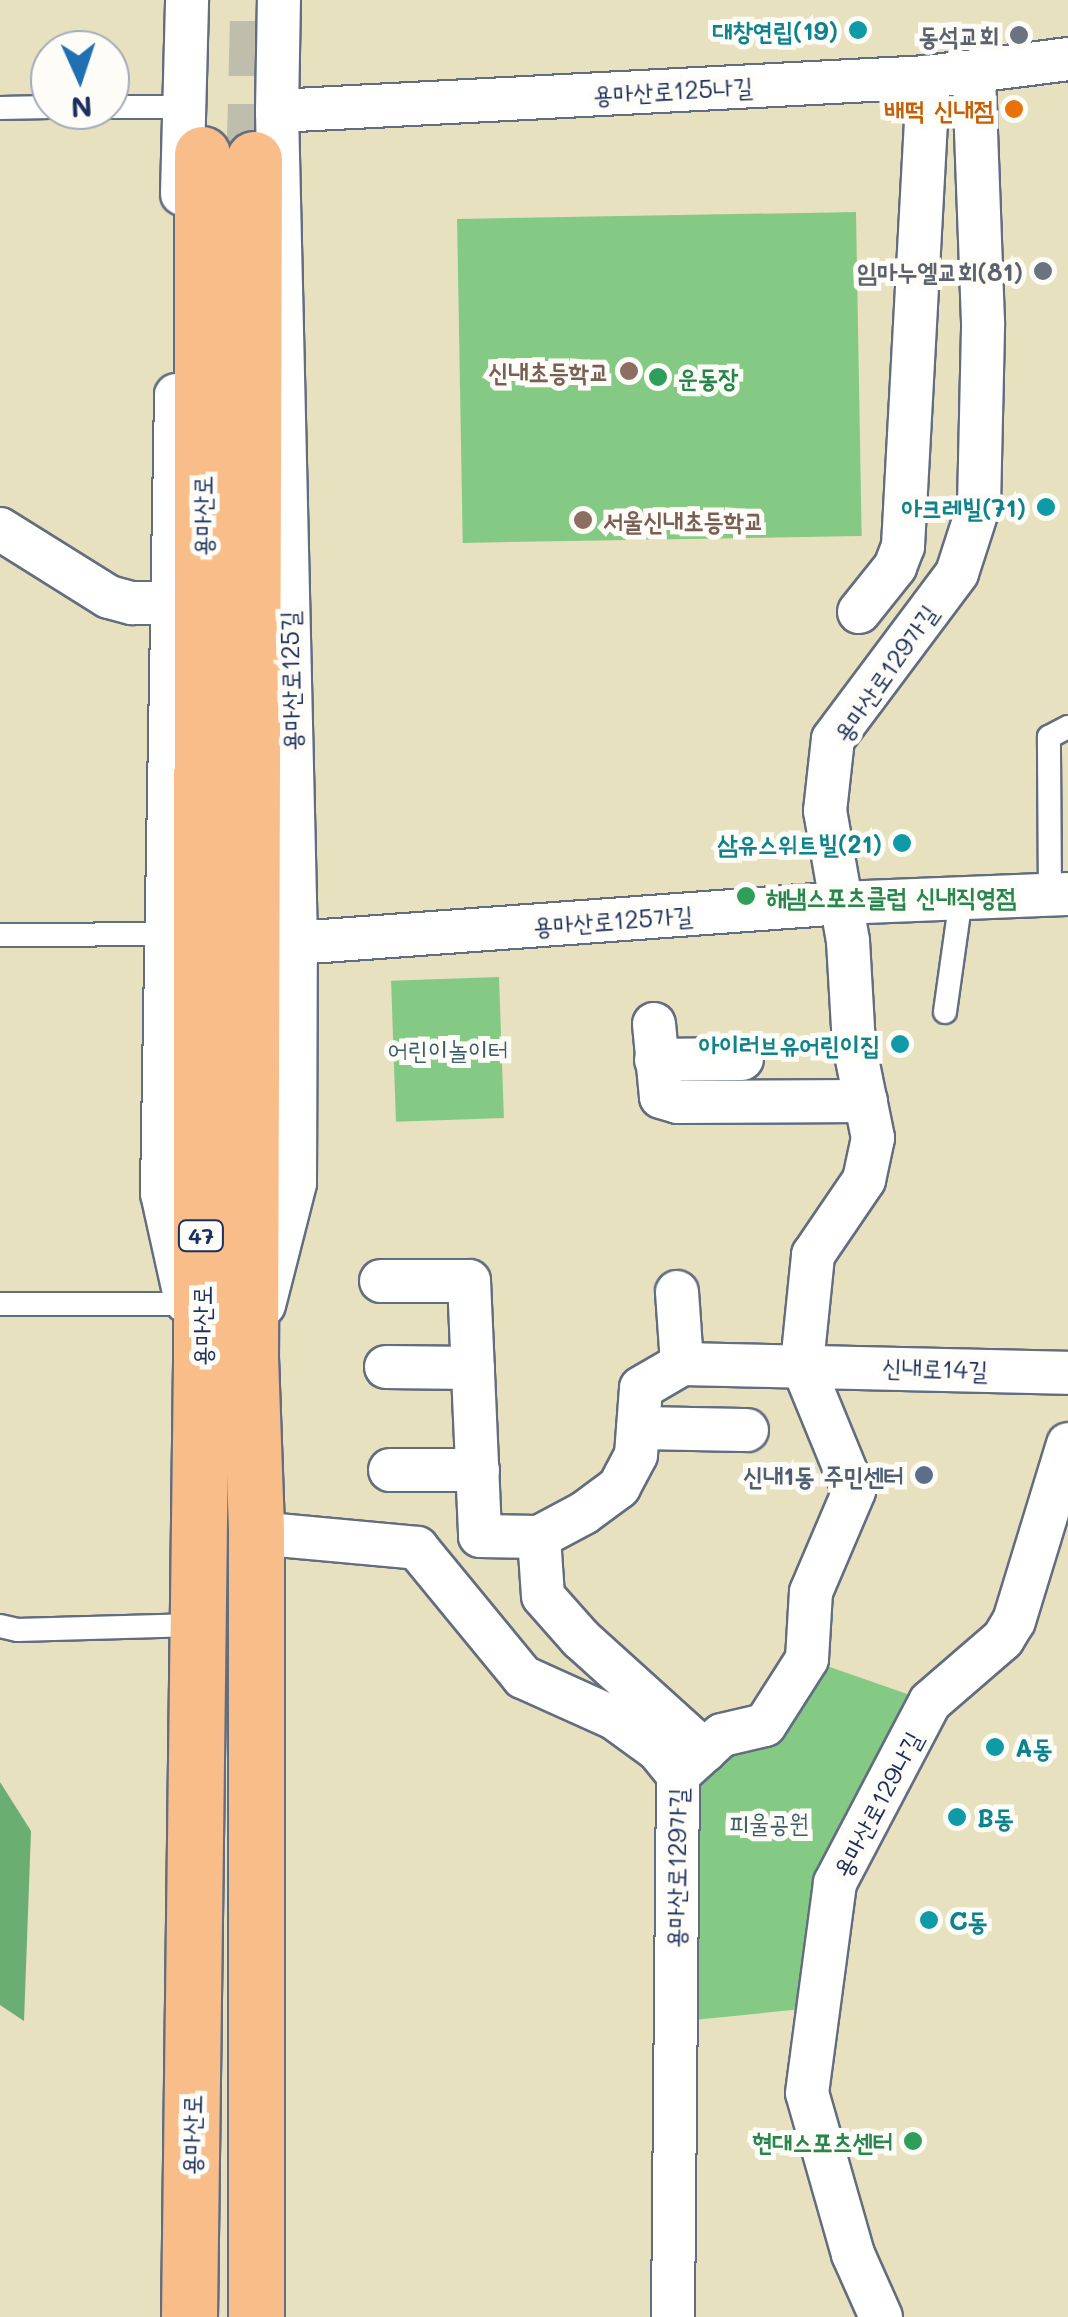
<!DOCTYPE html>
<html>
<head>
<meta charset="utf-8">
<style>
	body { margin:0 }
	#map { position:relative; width:1068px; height:2317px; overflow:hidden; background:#e8e1bf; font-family:Mali,"Poor Story",sans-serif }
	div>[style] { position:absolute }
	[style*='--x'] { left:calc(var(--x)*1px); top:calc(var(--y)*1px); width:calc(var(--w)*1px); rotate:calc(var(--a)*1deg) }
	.green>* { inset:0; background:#84ca85; transform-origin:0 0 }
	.forest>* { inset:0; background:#6bae72 }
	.primary-tunnel>* { height:55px; margin-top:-27.5px; transform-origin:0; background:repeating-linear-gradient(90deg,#bfbdac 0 55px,transparent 0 83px) }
	.roads { filter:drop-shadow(2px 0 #636d80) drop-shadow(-2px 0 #636d80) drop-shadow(0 2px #636d80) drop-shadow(0 -2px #636d80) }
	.lane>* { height:22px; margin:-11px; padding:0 11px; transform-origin:11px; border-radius:11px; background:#fff }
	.street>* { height:42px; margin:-21px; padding:0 21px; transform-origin:21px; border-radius:21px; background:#fff }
	.primary>* { height:55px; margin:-27.5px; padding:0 27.5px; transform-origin:27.5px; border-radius:27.5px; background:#f8bd89 }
	.dots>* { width:28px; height:28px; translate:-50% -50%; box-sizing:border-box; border:5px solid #fdfcf7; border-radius:50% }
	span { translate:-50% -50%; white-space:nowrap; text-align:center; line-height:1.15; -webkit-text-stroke:10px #fdfcf7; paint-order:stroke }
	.shield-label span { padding:2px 8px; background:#fdfcf7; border:2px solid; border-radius:8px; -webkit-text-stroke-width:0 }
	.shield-label { font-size:22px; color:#1b2f5e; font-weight:700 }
	.culture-label { font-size:25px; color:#0d838f; font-weight:700 }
	.right { translate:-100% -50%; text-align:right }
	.left { translate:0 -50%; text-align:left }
	.worship-label { font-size:25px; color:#5b616d; font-weight:700 }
	.street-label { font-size:25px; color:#1b2f5e }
	.food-label { font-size:25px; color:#c56008; font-weight:700 }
	.education-label { font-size:25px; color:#785e54; font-weight:700 }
	.leisure-label { font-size:25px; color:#27864d; font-weight:700 }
	.park-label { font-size:25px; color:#3a5e6a }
	.service-label { font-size:25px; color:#4e5e75; font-weight:700 }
	.north { position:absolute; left:30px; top:30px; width:100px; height:100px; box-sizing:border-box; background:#fdfcf7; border:2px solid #a3aaba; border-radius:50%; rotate:177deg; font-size:28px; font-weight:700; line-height:40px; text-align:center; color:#1b2f5e }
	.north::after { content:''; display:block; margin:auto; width:35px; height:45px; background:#1f6fb2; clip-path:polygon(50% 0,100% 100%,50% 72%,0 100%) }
</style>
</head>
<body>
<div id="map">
	<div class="green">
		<i style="left:856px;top:212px;width:324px;height:399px;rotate:89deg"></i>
		<i style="left:499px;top:977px;width:141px;height:108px;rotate:88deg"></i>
		<i style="clip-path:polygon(807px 1659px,930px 1702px,844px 1879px,832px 2006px,674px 2022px,678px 1775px)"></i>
	</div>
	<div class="forest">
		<i style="clip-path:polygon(0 1782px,31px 1831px,24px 2021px,0 2005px)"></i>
	</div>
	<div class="primary-tunnel">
		<i style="--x:254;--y:159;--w:159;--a:-88.6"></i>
	</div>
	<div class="roads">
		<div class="lane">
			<i style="--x:110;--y:107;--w:74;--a:0"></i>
			<i style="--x:0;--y:108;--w:50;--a:-1.1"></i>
			<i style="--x:1050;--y:895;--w:158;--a:-90.4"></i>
			<i style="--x:1049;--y:737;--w:21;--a:-28"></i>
			<i style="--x:0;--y:935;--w:165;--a:-0.3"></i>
			<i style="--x:945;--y:1012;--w:115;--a:-82"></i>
			<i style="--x:0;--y:1304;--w:187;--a:0"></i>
			<i style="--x:0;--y:1626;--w:17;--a:13"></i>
			<i style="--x:17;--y:1630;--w:179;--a:-1.6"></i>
		</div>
		<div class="street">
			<i style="--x:277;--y:111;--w:652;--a:-2.99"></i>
			<i style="--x:928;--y:77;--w:141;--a:-7.3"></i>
			<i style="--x:182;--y:194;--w:194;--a:-88.5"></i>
			<i style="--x:176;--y:395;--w:798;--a:91.01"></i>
			<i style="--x:162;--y:1193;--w:111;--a:77.5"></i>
			<i style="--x:0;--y:529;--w:128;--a:32"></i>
			<i style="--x:109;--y:597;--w:24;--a:15"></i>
			<i style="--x:132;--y:603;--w:39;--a:0"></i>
			<i style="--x:859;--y:612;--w:58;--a:-51.3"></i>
			<i style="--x:895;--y:567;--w:22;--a:-69"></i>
			<i style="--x:903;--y:546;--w:470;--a:-86.9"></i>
			<i style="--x:296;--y:943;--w:547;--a:-4.19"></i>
			<i style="--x:842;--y:903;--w:226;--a:-2.3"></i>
			<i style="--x:654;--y:1024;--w:73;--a:84.5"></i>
			<i style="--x:661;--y:1097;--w:18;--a:16"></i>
			<i style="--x:678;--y:1102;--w:188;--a:-0.3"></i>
			<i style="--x:656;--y:1060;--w:86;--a:-0.7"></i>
			<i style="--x:381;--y:1281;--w:88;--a:0"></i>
			<i style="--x:469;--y:1281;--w:255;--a:87.5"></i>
			<i style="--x:480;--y:1536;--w:59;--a:1"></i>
			<i style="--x:677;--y:1292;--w:72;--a:86"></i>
			<i style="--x:264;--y:1305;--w:126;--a:-75.7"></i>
			<i style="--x:295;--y:1183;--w:240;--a:-89.8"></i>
			<i style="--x:296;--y:943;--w:832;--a:-91.31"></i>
			<i style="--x:277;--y:111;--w:111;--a:-89"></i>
			<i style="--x:386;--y:1367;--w:87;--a:0.7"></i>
			<i style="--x:638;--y:1428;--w:109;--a:1.1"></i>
			<i style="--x:390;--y:1470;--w:88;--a:0"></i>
			<i style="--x:256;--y:1533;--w:162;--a:5.3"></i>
			<i style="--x:417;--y:1548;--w:167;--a:50.6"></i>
			<i style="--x:523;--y:1677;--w:100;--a:24.3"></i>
			<i style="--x:614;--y:1718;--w:54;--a:36"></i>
			<i style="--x:658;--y:1750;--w:32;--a:51"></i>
			<i style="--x:705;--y:1751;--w:167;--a:-137.9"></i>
			<i style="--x:581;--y:1639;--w:57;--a:-131.5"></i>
			<i style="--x:543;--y:1596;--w:59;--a:-93.9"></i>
			<i style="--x:539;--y:1537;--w:51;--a:-28.1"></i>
			<i style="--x:584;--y:1513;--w:44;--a:-36.6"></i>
			<i style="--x:619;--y:1487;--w:36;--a:-62"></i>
			<i style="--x:636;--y:1455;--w:67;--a:-85.7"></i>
			<i style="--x:641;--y:1388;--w:48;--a:-30.3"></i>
			<i style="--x:682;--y:1364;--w:386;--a:1.3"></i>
			<i style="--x:673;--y:2317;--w:542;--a:-89.47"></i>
			<i style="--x:678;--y:1775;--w:59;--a:-42.3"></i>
			<i style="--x:722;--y:1735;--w:44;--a:-13.1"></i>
			<i style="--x:765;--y:1725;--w:78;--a:-57.5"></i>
			<i style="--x:807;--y:1659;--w:67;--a:-86.6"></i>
			<i style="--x:811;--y:1592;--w:110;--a:-66.9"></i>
			<i style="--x:854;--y:1491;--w:137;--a:-112.3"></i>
			<i style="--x:802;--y:1364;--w:110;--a:-84.2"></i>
			<i style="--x:813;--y:1255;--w:91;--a:-55.8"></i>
			<i style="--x:864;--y:1180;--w:43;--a:-77.9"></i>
			<i style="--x:873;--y:1138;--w:95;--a:-101.5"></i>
			<i style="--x:854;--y:1045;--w:104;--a:-93.3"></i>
			<i style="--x:848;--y:941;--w:132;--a:-100"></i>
			<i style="--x:825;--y:811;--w:72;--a:-83.7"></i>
			<i style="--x:833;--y:739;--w:207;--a:-53.2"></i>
			<i style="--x:957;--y:573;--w:71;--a:-72.1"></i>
			<i style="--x:979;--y:505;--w:183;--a:-88.7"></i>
			<i style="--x:983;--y:322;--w:251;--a:-92.1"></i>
			<i style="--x:881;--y:2317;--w:69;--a:-114"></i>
			<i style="--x:853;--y:2254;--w:167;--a:-105.9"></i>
			<i style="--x:807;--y:2093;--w:212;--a:-82.4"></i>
			<i style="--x:835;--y:1883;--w:204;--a:-62.3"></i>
			<i style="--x:930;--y:1702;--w:96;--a:-40.8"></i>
			<i style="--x:1003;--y:1639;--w:21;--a:-59"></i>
			<i style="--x:1014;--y:1621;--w:185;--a:-73"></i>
		</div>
		<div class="primary">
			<i style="--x:254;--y:159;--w:1198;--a:90.19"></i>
			<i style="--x:250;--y:1357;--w:176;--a:88"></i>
			<i style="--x:256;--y:1533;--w:784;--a:90"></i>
			<i style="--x:189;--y:2317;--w:958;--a:-89.28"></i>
			<i style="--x:201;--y:1359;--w:1205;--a:-89.95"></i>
		</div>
	</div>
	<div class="dots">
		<i style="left:858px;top:30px;background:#0f9aa8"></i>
		<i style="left:1019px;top:35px;background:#6b7280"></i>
		<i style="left:1014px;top:109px;background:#e8710a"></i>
		<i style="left:1043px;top:271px;background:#6b7280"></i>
		<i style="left:629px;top:371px;background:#8d6e63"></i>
		<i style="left:658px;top:377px;background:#2e9e5b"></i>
		<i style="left:1046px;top:507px;background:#0f9aa8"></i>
		<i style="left:583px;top:520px;background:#8d6e63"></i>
		<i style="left:902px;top:843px;background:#0f9aa8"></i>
		<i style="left:746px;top:896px;background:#2e9e5b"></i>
		<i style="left:900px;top:1044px;background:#0f9aa8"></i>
		<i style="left:924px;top:1475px;background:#5c6f8a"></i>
		<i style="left:995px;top:1747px;background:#0f9aa8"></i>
		<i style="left:957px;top:1817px;background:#0f9aa8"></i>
		<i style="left:929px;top:1920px;background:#0f9aa8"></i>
		<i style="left:913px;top:2141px;background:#2e9e5b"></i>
	</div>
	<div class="shield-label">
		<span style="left:201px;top:1236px">47</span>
	</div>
	<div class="culture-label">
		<span class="right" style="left:838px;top:30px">대창연립(19)</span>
		<span class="right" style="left:1026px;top:507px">아크레빌(71)</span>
		<span class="right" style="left:882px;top:843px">삼유스위트빌(21)</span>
		<span class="right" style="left:880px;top:1044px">아이러브유어린이집</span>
		<span class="left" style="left:1015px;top:1747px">A동</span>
		<span class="left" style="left:977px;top:1817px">B동</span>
		<span class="left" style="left:949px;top:1920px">C동</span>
	</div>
	<div class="worship-label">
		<span class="right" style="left:999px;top:35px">동석교회</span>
		<span class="right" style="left:1023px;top:271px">임마누엘교회(81)</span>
	</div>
	<div class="street-label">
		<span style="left:673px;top:90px;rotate:-3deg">용마산로125나길</span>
		<span style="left:202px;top:516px;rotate:-90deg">용마산로</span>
		<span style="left:885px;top:673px;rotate:-55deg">용마산로129가길</span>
		<span style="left:290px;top:681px;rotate:-91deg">용마산로125길</span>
		<span style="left:613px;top:920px;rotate:-4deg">용마산로125가길</span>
		<span style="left:201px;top:1326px;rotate:-90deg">용마산로</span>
		<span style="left:935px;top:1368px;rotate:2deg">신내로14길</span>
		<span style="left:877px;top:1804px;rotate:-62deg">용마산로129나길</span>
		<span style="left:676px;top:1868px;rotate:-89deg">용마산로129가길</span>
		<span style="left:191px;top:2135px;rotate:-89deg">용마산로</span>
	</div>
	<div class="food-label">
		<span class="right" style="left:994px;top:109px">배떡 신내점</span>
	</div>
	<div class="education-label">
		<span class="right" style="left:609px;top:371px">신내초등학교</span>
		<span class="left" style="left:603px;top:520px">서울신내초등학교</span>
	</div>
	<div class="leisure-label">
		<span class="left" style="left:678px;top:377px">운동장</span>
		<span class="left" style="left:766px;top:896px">해냄스포츠클럽 신내직영점</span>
		<span class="right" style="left:893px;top:2141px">현대스포츠센터</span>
	</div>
	<div class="park-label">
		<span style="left:448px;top:1049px">어린이놀이터</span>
		<span style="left:769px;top:1822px">피울공원</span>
	</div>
	<div class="service-label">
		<span class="right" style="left:904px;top:1475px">신내1동 주민센터</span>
	</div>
	<div class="north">N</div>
</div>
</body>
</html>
